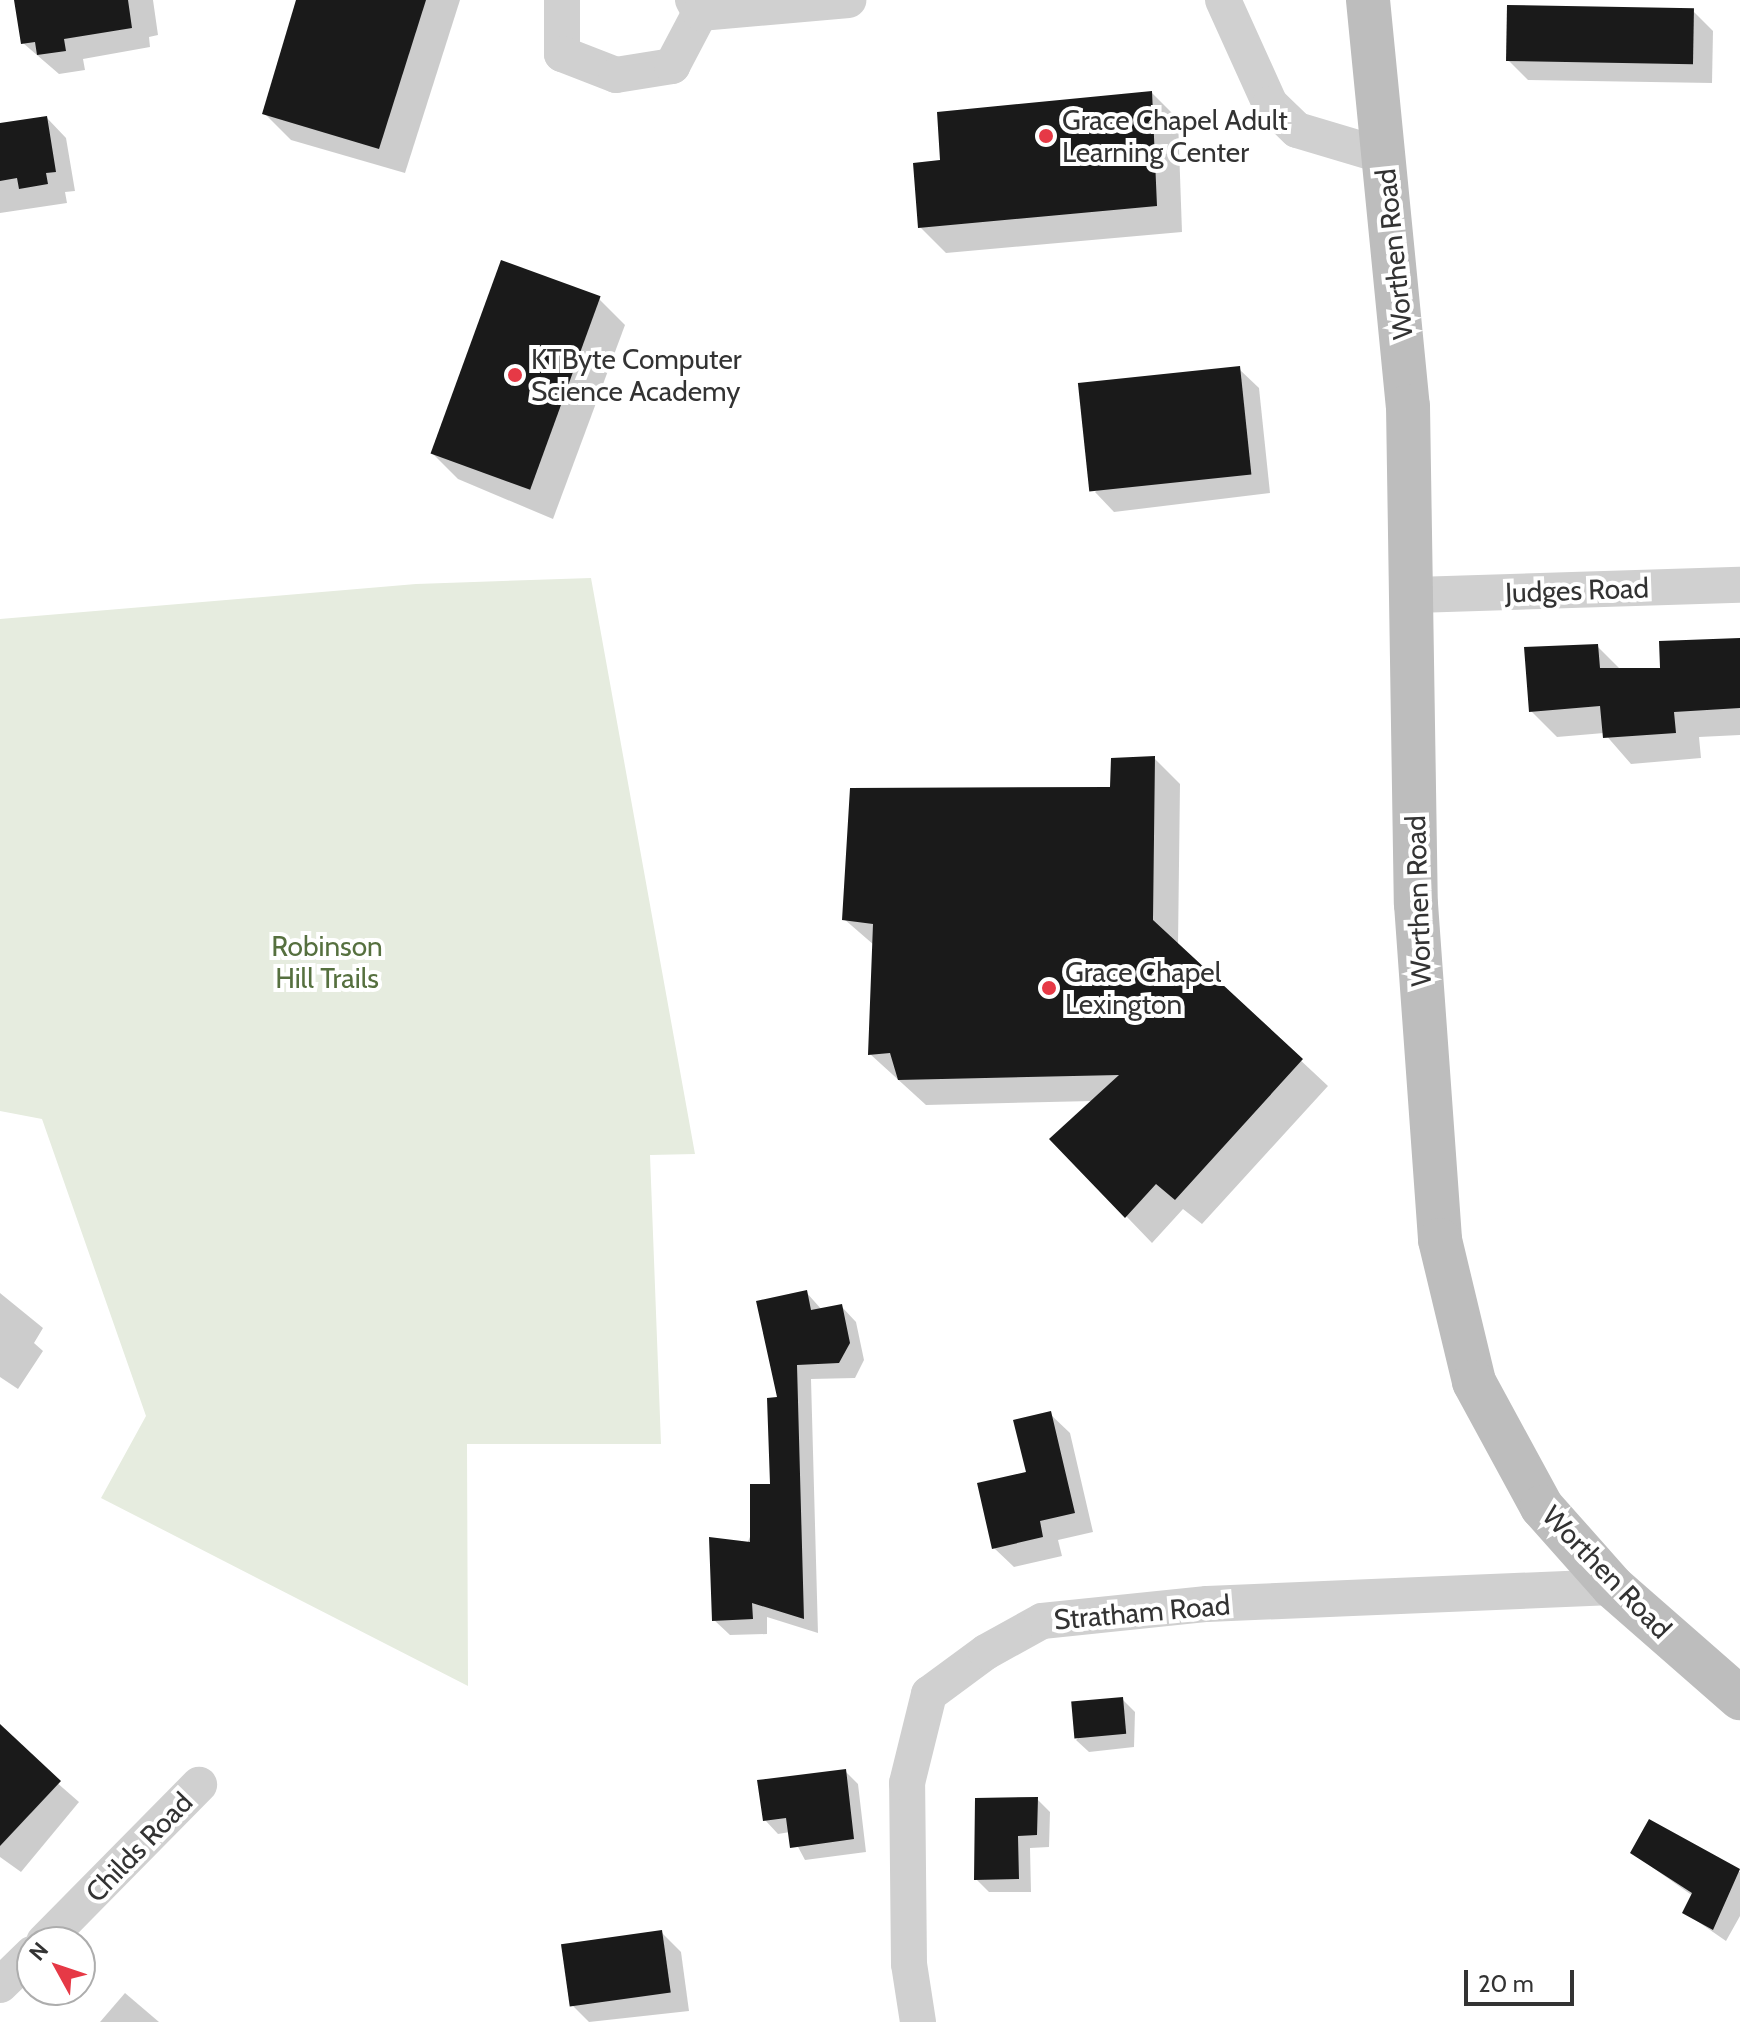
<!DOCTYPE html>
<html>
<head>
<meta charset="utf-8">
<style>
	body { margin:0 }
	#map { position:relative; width:1740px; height:2022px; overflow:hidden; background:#fff; font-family:Cabin,sans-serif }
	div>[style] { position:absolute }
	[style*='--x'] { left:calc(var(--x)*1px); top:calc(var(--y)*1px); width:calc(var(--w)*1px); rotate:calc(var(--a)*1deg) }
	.green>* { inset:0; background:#e6ecdf }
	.shadow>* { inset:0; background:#0003 }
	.building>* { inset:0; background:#1a1a1a; transform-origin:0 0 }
	.minor>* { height:36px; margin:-18px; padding:0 18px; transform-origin:18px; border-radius:18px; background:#d0d0d0 }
	.secondary>* { height:44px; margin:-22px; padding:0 22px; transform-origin:22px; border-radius:22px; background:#bdbdbd }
	.dots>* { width:22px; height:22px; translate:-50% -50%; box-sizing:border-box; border:4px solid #fff; border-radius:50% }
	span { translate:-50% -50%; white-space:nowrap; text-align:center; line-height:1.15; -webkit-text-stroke:8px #fff; paint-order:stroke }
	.poi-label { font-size:28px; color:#333 }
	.left { translate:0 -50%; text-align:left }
	.street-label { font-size:28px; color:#333 }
	.park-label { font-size:28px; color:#56703f }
	.north { position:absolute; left:16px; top:1926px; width:80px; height:80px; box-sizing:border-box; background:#fff; border:2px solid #adadad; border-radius:50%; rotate:310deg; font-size:22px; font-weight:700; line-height:32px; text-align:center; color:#333 }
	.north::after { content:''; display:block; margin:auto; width:28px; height:36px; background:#e63946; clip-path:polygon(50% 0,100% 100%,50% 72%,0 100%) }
	.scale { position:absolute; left:1464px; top:1970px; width:110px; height:36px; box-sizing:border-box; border:4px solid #333; border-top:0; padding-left:10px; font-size:24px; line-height:28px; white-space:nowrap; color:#333; -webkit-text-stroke:6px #fff; paint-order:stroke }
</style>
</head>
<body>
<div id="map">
	<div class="green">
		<i style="clip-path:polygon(591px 578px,695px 1154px,650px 1155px,661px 1444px,467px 1444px,468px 1686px,101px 1498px,146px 1416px,42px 1119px,0 1111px,0 619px,416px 584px)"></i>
	</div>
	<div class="shadow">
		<i style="clip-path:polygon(16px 0,153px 0,158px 35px,149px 37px,150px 47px,83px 59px,85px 70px,59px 74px,23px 43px)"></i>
		<i style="clip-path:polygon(298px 0,460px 0,405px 173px,291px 140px,265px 114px)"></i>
		<i style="clip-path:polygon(1693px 11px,1713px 31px,1712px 83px,1528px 80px,1508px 60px)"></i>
		<i style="clip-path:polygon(1152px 93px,1178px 119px,1182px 232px,946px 253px,920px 227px,942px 162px)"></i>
		<i style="clip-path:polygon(47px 118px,66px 138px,75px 191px,65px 192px,67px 203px,0 213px,0 126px)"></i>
		<i style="clip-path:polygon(599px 299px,625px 325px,553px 519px,458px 479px,432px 453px)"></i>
		<i style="clip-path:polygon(1239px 369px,1259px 388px,1270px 493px,1114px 512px,1095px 492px)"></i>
		<i style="clip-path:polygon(1740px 640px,1740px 735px,1699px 737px,1701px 758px,1631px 764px,1604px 733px,1557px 737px,1531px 711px,1597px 646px,1621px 670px,1663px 670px)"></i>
		<i style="clip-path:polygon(1154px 758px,1180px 784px,1178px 946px,1328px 1086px,1202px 1224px,1183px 1209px,1152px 1243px,1052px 1139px,1093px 1101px,926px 1105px,870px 1054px,874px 945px,844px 919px,1112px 789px)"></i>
		<i style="clip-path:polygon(806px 1292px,822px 1310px,841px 1306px,856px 1322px,864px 1360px,855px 1378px,811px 1379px,818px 1633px,767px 1617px,767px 1634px,730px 1635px,714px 1620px,772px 1486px,779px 1399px)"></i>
		<i style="clip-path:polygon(0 1293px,43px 1328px,34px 1343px,43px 1351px,18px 1389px,0 1377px)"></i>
		<i style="clip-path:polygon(1050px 1414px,1070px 1433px,1093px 1532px,1058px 1540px,1062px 1556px,1014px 1567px,994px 1548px)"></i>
		<i style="clip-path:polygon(1122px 1699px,1135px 1712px,1134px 1747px,1089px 1752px,1076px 1740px)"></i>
		<i style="clip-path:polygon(0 1733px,79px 1802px,21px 1872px,0 1857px)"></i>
		<i style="clip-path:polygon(845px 1771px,858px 1784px,866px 1852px,805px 1860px,790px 1832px,778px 1834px,765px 1820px)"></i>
		<i style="clip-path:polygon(1037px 1799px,1050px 1812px,1049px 1847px,1030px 1848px,1031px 1892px,989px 1892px,976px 1879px)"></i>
		<i style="clip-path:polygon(1649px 1822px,1740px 1872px,1740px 1916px,1726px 1941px,1684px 1912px,1693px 1896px,1632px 1853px)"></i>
		<i style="clip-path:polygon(661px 1932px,681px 1952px,689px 2011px,589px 2022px,572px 2005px)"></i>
		<i style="clip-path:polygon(125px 1993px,159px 2022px,100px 2022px)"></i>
	</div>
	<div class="building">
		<i style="clip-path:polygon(14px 0,128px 0,132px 28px,64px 39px,66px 51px,37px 55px,35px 42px,21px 44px)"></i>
		<i style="clip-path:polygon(296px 0,426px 0,379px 149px,262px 114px)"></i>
		<i style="left:1507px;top:5px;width:187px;height:56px;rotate:1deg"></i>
		<i style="clip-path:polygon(1152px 91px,1157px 206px,918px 228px,913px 163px,940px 160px,937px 112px)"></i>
		<i style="clip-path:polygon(47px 116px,56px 172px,46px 173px,48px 184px,19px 189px,17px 178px,0 181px,0 123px)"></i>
		<i style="left:501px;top:260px;width:106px;height:206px;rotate:20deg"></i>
		<i style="left:1240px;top:366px;width:109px;height:163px;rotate:84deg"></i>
		<i style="clip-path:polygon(1740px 638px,1740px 708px,1674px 712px,1676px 733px,1603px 738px,1600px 706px,1529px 712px,1524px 647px,1598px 644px,1600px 668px,1660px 668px,1659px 641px)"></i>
		<i style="clip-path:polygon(1155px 756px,1153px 920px,1303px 1059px,1175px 1200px,1156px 1184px,1125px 1218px,1049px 1139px,1119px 1075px,898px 1080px,890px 1053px,868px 1055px,873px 924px,842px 920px,850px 788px,1110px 787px,1111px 758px)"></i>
		<i style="clip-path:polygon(807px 1290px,811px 1310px,842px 1304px,850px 1343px,839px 1363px,797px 1365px,804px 1619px,752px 1603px,753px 1619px,712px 1621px,709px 1537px,750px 1542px,750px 1484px,770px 1484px,767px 1398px,777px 1397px,756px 1301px)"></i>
		<i style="clip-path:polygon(1051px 1411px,1075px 1513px,1040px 1521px,1043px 1537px,992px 1549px,977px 1483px,1026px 1472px,1013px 1420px)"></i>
		<i style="left:1123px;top:1697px;width:37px;height:52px;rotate:85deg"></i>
		<i style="clip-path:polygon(0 1724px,61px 1781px,0 1846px)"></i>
		<i style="clip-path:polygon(846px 1769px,854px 1839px,790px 1848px,786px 1818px,763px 1821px,757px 1780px)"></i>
		<i style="clip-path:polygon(1038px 1797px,1037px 1835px,1018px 1836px,1019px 1879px,974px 1880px,975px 1798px)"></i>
		<i style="clip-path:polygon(1649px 1819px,1740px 1869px,1713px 1930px,1682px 1913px,1692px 1893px,1630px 1853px)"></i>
		<i style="left:662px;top:1930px;width:63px;height:102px;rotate:82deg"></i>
	</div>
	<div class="minor">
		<i style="--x:562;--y:0;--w:54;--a:90"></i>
		<i style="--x:562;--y:54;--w:58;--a:21.3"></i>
		<i style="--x:616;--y:75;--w:57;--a:-9.1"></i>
		<i style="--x:672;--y:66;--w:60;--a:-62.2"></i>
		<i style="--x:700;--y:13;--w:15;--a:-118"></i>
		<i style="--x:1223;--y:0;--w:114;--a:65.7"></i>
		<i style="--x:1270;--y:104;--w:37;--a:44"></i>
		<i style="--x:1297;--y:130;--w:91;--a:16.6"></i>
		<i style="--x:700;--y:13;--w:149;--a:-5"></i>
		<i style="--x:1415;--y:595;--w:325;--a:-1.8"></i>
		<i style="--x:44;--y:1942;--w:221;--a:-45.4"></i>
		<i style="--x:0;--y:1985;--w:45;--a:-44.1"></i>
		<i style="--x:918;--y:2022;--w:59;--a:-98.8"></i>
		<i style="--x:909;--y:1964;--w:181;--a:-90.6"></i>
		<i style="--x:907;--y:1783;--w:92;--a:-76.1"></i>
		<i style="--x:929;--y:1694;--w:71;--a:-36.4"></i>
		<i style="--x:986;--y:1652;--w:64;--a:-29"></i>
		<i style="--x:1042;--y:1621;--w:166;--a:-5.9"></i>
		<i style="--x:1207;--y:1604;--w:406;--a:-2.4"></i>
	</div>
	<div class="secondary">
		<i style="--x:1368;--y:0;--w:408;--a:84.4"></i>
		<i style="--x:1408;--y:406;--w:498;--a:89.1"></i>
		<i style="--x:1416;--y:904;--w:337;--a:85.9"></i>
		<i style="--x:1440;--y:1240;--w:146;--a:76.5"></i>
		<i style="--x:1474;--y:1382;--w:142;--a:61.5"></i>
		<i style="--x:1542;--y:1507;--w:107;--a:48.4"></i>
		<i style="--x:1613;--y:1587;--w:169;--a:41.2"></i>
	</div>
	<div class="dots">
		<i style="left:1046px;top:136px;background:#e63946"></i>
		<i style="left:515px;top:375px;background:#e63946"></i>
		<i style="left:1049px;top:988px;background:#e63946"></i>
	</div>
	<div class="poi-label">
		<span class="left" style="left:1062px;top:136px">Grace Chapel Adult<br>Learning Center</span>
		<span class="left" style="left:531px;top:375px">KTByte Computer<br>Science Academy</span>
		<span class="left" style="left:1065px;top:988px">Grace Chapel<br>Lexington</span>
	</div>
	<div class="street-label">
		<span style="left:1394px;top:254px;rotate:-96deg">Worthen Road</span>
		<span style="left:1577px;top:590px;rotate:-2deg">Judges Road</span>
		<span style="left:1418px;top:901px;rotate:-92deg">Worthen Road</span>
		<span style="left:1607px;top:1572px;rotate:46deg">Worthen Road</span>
		<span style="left:1142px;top:1612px;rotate:-5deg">Stratham Road</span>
		<span style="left:139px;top:1847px;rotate:-46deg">Childs Road</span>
	</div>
	<div class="park-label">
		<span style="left:327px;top:962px">Robinson<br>Hill Trails</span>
	</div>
	<div class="north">N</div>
	<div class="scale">20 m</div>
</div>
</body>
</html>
